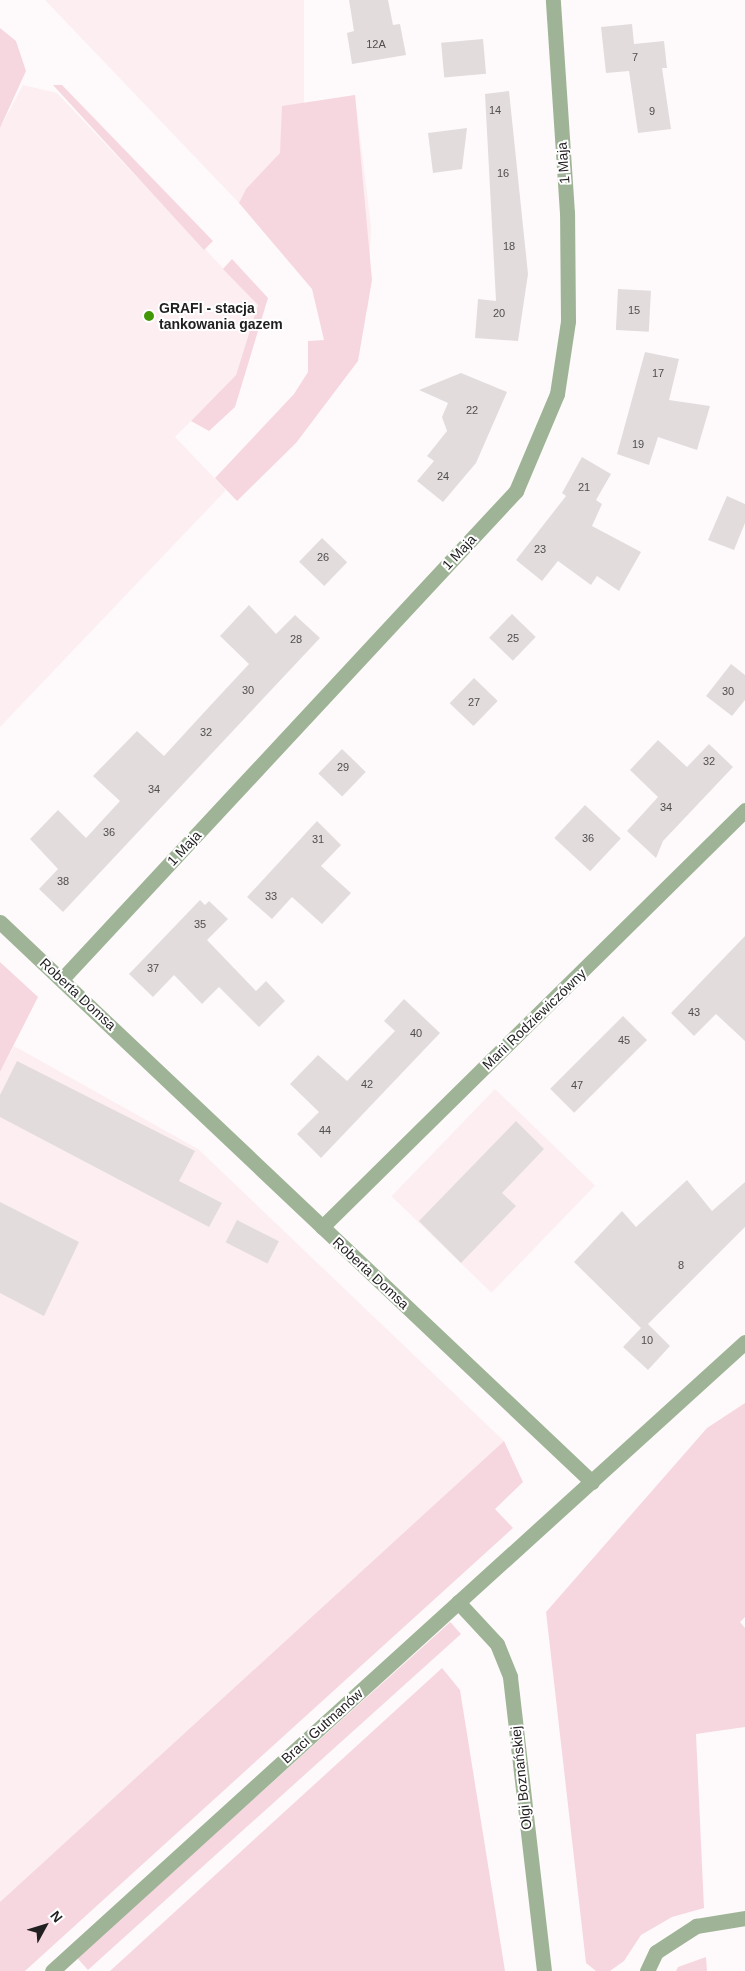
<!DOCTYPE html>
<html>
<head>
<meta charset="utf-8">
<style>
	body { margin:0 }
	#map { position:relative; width:745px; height:1971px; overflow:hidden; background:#fefafb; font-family:Helvetica,sans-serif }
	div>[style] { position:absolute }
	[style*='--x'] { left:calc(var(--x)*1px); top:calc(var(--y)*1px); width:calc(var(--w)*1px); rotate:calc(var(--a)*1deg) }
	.built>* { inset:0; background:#fceef1; transform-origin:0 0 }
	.green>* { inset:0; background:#f7d7df; transform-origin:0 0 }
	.building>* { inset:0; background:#e2dcdd; transform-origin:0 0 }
	.minor>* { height:15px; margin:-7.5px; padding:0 7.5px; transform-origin:7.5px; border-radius:7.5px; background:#9fb497 }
	.dots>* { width:14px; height:14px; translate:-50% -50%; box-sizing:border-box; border:2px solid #fff; border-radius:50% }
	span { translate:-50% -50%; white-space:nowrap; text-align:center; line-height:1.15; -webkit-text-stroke:4px #fff; paint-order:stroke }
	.number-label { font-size:11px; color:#514e4f }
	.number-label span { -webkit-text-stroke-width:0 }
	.street-label { font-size:14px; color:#211f20 }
	.poi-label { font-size:14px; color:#211f20; font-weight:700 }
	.left { translate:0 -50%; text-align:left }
	.north { position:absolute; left:20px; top:1901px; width:50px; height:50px; -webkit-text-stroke:4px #fff; paint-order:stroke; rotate:51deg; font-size:14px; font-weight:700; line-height:20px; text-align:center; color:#211f20 }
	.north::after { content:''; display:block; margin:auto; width:18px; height:22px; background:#211f20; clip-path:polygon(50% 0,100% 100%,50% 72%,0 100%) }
</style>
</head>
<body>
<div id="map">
	<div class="built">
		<i style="clip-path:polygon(45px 0,304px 0,304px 104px,355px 95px,371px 227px,368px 308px,239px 203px)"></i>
		<i style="clip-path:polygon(23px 85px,57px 93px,258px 305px,236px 375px,175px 437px,226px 490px,0 727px,0 128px)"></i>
		<i style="clip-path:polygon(14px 1046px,198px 1149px,504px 1441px,0 1902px,0 1072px)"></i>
		<i style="left:495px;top:1089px;width:139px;height:149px;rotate:44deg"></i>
	</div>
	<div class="green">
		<i style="clip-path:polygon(0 28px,16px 41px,26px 71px,0 128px)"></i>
		<i style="clip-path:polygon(53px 85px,62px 85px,213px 241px,204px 250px)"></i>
		<i style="clip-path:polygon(355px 95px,372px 280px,358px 361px,296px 443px,237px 501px,215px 478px,294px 394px,308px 372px,308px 341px,324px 340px,312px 289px,239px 203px,246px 189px,280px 153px,282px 106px)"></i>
		<i style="clip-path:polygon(232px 259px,268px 298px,235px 407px,209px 431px,191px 421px,236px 375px,258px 305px,223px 269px)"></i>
		<i style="clip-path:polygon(0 962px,38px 997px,0 1072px)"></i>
		<i style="clip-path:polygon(745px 1403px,745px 1617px,740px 1622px,745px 1628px,745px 1727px,696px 1734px,704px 1908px,672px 1917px,641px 1935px,624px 1961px,610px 1971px,596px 1971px,586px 1963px,546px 1612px,707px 1428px)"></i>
		<i style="clip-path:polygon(504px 1441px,523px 1482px,495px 1509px,513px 1528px,25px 1971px,0 1971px,0 1902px)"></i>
		<i style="left:461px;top:1634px;width:502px;height:16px;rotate:138deg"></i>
		<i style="clip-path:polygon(442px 1668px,460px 1690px,505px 1971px,110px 1971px)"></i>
		<i style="clip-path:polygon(706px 1957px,707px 1971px,676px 1971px,678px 1967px)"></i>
	</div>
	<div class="building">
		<i style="clip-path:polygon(349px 0,388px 0,393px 25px,400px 24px,406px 55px,352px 64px,347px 33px,354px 31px)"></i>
		<i style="clip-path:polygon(632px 24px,634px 44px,664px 41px,667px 68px,662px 68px,671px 129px,638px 133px,629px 71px,606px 73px,601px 27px)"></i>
		<i style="left:483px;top:39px;width:35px;height:42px;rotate:85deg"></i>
		<i style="clip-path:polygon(509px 91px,528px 274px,518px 341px,475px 338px,478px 299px,496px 301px,485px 94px)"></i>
		<i style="clip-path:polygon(467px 128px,462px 169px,433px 173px,428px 133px)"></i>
		<i style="left:618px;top:289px;width:33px;height:41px;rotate:3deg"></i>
		<i style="clip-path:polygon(645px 352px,679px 359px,669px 400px,710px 406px,697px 450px,658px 437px,649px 465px,617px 454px)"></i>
		<i style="clip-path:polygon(461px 373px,507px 392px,476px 463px,443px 502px,417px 481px,434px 461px,427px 456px,447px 431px,442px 417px,448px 403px,419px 390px)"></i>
		<i style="clip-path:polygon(582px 457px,611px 474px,596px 500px,602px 504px,592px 526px,641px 552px,619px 591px,597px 576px,591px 585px,558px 561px,542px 581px,516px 560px,566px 496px,562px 493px)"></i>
		<i style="clip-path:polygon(727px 496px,745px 504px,745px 523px,734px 550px,708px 540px)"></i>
		<i style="left:322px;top:538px;width:35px;height:33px;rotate:44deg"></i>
		<i style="clip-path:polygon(249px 605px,276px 634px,295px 615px,320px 638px,63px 912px,39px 889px,58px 869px,30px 839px,58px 810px,86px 838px,120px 801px,93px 776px,137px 731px,164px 756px,209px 707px,249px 664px,220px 636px)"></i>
		<i style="left:512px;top:614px;width:33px;height:33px;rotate:44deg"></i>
		<i style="clip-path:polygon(731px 664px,745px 675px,745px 700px,732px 716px,706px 696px)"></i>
		<i style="left:474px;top:678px;width:33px;height:35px;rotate:44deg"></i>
		<i style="clip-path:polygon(658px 740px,687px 767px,709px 744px,733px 767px,663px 841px,656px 858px,627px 831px,658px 797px,630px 770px)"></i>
		<i style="left:342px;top:749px;width:33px;height:34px;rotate:44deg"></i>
		<i style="left:585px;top:805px;width:49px;height:45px;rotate:43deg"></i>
		<i style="clip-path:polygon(317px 821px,341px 845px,321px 866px,351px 893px,322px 924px,292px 897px,272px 919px,247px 897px)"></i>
		<i style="clip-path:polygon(200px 900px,205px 905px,209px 901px,228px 919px,207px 940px,256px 991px,266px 981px,285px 1001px,259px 1027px,219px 987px,202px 1004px,174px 975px,153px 997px,129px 974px)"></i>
		<i style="clip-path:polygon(745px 936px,745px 1041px,716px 1014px,694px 1036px,671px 1013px)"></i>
		<i style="clip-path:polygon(404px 999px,440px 1033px,321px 1158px,297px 1134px,319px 1112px,290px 1084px,318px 1055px,347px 1081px,395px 1031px,384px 1021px)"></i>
		<i style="left:623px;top:1016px;width:34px;height:103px;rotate:45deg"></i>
		<i style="clip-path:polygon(17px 1061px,195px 1151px,179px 1181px,222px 1203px,209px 1227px,0 1117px,0 1095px)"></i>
		<i style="clip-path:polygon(516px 1121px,544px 1149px,502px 1193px,516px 1206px,461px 1263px,419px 1221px)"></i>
		<i style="clip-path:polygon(687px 1180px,712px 1211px,745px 1182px,745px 1227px,648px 1324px,670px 1346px,648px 1370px,623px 1347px,641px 1328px,574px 1262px,622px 1211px,636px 1227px)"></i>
		<i style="clip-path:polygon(0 1202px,79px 1242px,44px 1316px,0 1293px)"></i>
		<i style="left:237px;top:1220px;width:47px;height:25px;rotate:27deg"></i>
	</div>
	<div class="minor">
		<i style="--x:0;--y:922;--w:815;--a:43.41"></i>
		<i style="--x:62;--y:979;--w:667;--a:-47.07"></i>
		<i style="--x:516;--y:491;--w:105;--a:-67.1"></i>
		<i style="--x:557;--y:394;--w:74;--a:-81.4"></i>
		<i style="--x:568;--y:321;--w:108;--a:-90.5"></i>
		<i style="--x:567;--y:213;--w:213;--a:-93.8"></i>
		<i style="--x:322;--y:1227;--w:594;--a:-44.59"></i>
		<i style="--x:458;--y:1602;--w:57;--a:47.1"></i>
		<i style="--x:497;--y:1644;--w:35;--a:68"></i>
		<i style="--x:510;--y:1677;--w:296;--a:83.4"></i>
		<i style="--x:52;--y:1971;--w:936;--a:-42.23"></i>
		<i style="--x:647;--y:1971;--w:21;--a:-65"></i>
		<i style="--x:656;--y:1952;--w:48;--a:-33"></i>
		<i style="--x:696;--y:1926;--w:50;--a:-9.3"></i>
	</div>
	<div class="dots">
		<i style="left:149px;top:316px;background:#429707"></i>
	</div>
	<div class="number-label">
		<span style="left:376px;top:44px">12A</span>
		<span style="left:635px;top:57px">7</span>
		<span style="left:495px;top:110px">14</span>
		<span style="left:652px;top:111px">9</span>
		<span style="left:503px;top:173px">16</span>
		<span style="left:509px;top:246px">18</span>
		<span style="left:634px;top:310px">15</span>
		<span style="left:499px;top:313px">20</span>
		<span style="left:658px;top:373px">17</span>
		<span style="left:472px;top:410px">22</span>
		<span style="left:638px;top:444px">19</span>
		<span style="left:443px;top:476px">24</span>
		<span style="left:584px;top:487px">21</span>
		<span style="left:540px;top:549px">23</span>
		<span style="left:323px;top:557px">26</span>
		<span style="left:513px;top:638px">25</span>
		<span style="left:296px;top:639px">28</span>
		<span style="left:248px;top:690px">30</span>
		<span style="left:728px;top:691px">30</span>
		<span style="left:474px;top:702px">27</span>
		<span style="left:206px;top:732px">32</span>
		<span style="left:709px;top:761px">32</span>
		<span style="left:343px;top:767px">29</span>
		<span style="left:154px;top:789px">34</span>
		<span style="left:666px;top:807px">34</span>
		<span style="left:109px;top:832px">36</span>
		<span style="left:588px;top:838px">36</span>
		<span style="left:318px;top:839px">31</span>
		<span style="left:63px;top:881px">38</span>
		<span style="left:271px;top:896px">33</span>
		<span style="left:200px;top:924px">35</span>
		<span style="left:153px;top:968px">37</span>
		<span style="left:694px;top:1012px">43</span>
		<span style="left:416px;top:1033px">40</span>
		<span style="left:624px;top:1040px">45</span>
		<span style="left:367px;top:1084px">42</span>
		<span style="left:577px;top:1085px">47</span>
		<span style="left:325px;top:1130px">44</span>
		<span style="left:681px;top:1265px">8</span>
		<span style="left:647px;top:1340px">10</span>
	</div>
	<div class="street-label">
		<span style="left:563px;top:163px;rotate:-94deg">1 Maja</span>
		<span style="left:459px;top:552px;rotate:-47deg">1 Maja</span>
		<span style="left:184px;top:848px;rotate:-47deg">1 Maja</span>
		<span style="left:78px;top:994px;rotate:43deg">Roberta Domsa</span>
		<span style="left:534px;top:1019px;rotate:-44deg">Marii Rodziewiczówny</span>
		<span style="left:371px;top:1273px;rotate:43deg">Roberta Domsa</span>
		<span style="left:322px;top:1726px;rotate:-42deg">Braci Gutmanów</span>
		<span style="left:521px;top:1778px;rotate:-96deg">Olgi Boznańskiej</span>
	</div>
	<div class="poi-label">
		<span class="left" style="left:159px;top:316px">GRAFI - stacja<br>tankowania gazem</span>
	</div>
	<div class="north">N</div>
</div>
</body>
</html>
